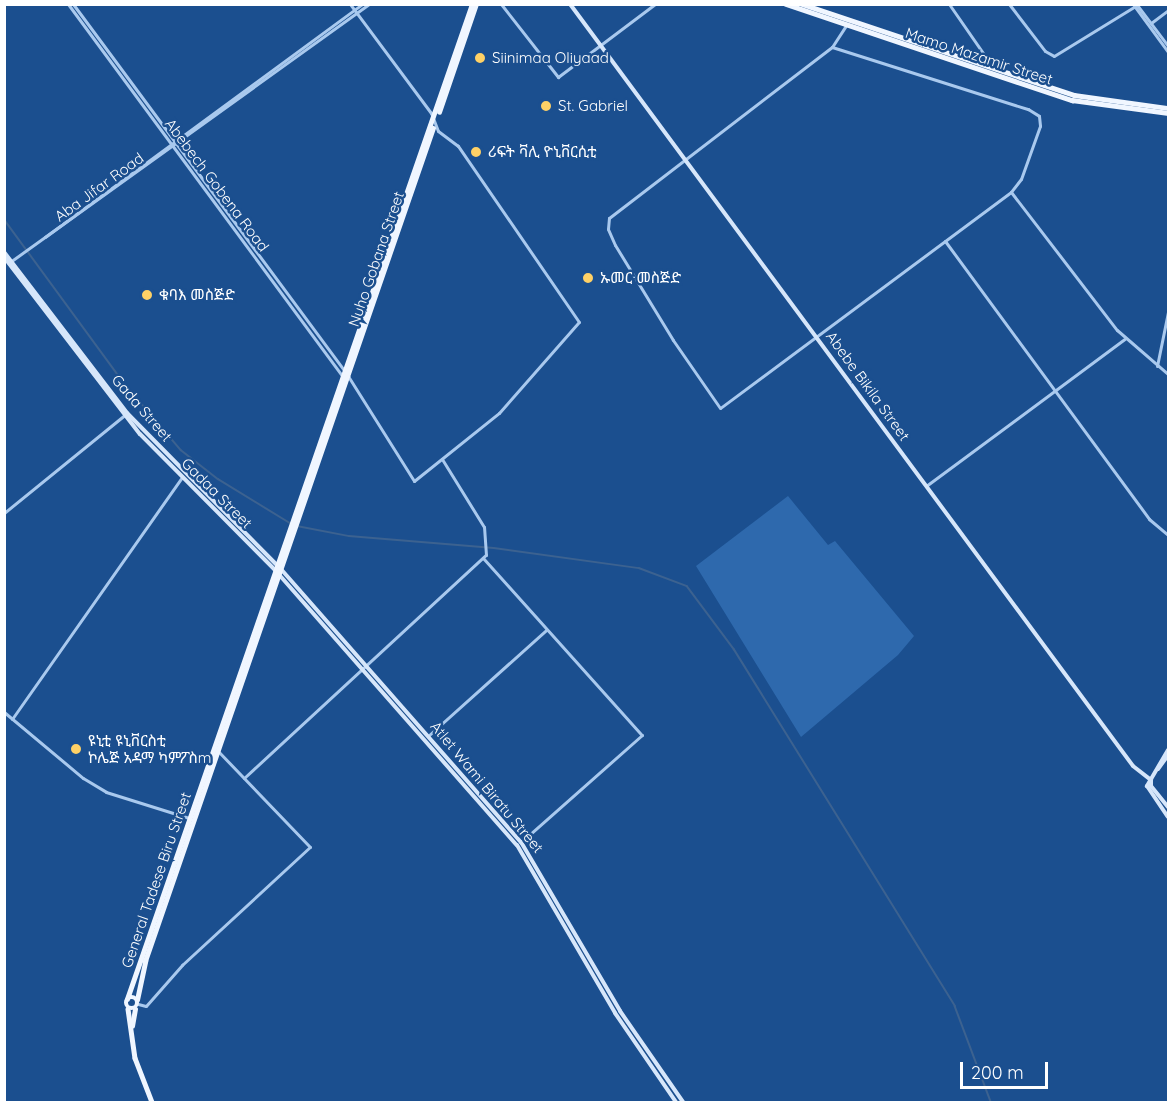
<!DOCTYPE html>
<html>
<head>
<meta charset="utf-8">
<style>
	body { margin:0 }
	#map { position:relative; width:1173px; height:1107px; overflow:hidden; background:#1b4f8f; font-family:Quicksand,"Noto Sans Ethiopic",sans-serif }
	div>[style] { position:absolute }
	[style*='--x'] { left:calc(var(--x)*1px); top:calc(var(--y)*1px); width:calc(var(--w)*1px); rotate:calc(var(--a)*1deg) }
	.green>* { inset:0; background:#2e69ad }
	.stream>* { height:1.5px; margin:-0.75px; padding:0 0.75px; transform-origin:0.75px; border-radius:0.75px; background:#3c6290 }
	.tertiary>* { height:3px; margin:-1.5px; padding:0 1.5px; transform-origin:1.5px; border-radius:1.5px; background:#a9c9ee }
	.secondary>* { height:4px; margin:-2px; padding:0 2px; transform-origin:2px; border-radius:2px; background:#d6e6fa }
	.primary>* { height:4.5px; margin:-2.25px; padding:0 2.25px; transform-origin:2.25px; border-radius:2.25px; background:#f0f6ff }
	.primary>.ring { margin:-2.25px; padding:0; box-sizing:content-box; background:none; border:4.5px solid #f0f6ff; border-radius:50% }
	.dots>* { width:16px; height:16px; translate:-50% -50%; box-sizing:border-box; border:3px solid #1b4f8f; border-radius:50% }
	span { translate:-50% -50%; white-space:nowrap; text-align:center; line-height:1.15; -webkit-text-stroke:5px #1b4f8f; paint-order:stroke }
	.street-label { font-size:15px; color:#fff }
	.poi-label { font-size:15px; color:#fff }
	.left { translate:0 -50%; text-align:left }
	.frame { position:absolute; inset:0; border:6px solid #fff; pointer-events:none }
	.scale { position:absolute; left:960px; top:1062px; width:88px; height:27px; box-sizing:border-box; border:3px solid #fff; border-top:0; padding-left:8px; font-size:18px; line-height:21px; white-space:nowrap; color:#fff; -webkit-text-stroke:4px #1b4f8f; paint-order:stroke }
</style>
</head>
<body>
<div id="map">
	<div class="green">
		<i style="clip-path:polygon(788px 496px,828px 545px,835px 541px,914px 636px,898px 655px,801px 737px,696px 566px)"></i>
	</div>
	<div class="stream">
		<i style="--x:4;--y:219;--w:203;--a:53.8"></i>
		<i style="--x:124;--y:383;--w:88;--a:49.6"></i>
		<i style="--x:181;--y:450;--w:47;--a:38.1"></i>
		<i style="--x:218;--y:479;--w:84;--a:31.4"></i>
		<i style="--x:297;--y:526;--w:53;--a:10.9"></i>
		<i style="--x:349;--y:536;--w:145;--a:4.7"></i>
		<i style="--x:494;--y:548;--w:146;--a:7.9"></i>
		<i style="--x:639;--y:568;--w:51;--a:20.6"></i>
		<i style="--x:687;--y:586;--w:79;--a:53.3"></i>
		<i style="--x:734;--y:649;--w:420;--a:58.2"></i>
		<i style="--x:955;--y:1006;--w:103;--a:69.4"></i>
	</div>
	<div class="tertiary">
		<i style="--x:68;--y:4;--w:463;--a:53.6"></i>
		<i style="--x:73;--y:4;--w:463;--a:53.5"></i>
		<i style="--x:348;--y:376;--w:124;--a:57.8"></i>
		<i style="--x:414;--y:481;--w:109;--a:-38.7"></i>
		<i style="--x:499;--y:413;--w:121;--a:-48.7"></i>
		<i style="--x:579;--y:322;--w:214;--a:-124.5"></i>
		<i style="--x:458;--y:146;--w:25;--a:-143"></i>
		<i style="--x:438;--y:131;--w:19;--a:-111"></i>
		<i style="--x:431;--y:113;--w:136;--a:-126.6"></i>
		<i style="--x:501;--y:4;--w:93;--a:52"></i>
		<i style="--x:558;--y:77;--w:121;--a:-37"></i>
		<i style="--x:949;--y:4;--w:79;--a:55.3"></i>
		<i style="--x:1009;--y:4;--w:59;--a:52.5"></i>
		<i style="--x:1045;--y:51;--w:10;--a:29"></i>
		<i style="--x:1054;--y:56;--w:97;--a:-31.6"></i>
		<i style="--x:1133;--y:4;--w:59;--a:53.9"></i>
		<i style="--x:1137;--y:5;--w:51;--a:52.9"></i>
		<i style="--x:1151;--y:23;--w:21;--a:-37"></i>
		<i style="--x:832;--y:47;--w:206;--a:17.6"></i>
		<i style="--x:1028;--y:109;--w:13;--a:32"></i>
		<i style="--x:1039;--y:116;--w:10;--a:84"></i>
		<i style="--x:1040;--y:126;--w:56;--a:109.7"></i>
		<i style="--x:1021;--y:179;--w:16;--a:128"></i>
		<i style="--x:1011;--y:192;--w:362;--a:143.4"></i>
		<i style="--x:720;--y:408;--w:83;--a:-124.7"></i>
		<i style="--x:673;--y:340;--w:111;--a:-121.4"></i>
		<i style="--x:615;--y:245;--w:17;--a:-114"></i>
		<i style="--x:608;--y:229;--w:11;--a:-85"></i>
		<i style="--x:609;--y:218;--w:281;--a:-37.5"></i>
		<i style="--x:832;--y:47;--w:27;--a:-57"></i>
		<i style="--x:1011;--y:192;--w:174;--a:52.5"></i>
		<i style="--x:1117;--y:330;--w:67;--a:40.8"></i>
		<i style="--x:45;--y:237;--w:393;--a:-36.3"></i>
		<i style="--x:945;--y:241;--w:345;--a:53.7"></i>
		<i style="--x:1149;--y:519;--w:25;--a:40"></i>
		<i style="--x:10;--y:262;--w:442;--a:-35.7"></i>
		<i style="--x:1157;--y:366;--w:55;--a:-78.5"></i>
		<i style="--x:926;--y:486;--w:247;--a:-36.5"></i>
		<i style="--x:4;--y:513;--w:157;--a:-39.1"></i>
		<i style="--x:483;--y:558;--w:238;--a:48.1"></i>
		<i style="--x:642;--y:735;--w:162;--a:138.5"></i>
		<i style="--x:4;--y:712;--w:103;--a:39.9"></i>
		<i style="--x:83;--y:778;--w:27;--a:31"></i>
		<i style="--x:106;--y:792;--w:87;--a:17.4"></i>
		<i style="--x:12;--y:719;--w:296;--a:-54.9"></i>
		<i style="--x:428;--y:736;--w:159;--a:-41.9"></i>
		<i style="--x:244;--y:778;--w:329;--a:-42.7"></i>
		<i style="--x:486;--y:555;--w:28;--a:-94"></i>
		<i style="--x:484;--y:527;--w:80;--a:-121.7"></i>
		<i style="--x:138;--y:1004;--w:8;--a:14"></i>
		<i style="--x:146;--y:1006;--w:55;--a:-48.7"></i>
		<i style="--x:182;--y:965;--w:174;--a:-42.7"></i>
		<i style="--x:310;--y:847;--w:133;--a:-133.8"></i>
	</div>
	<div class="secondary">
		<i style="--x:570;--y:4;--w:947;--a:53.54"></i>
		<i style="--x:1133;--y:766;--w:23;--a:38"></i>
		<i style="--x:4;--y:252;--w:203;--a:52.6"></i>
		<i style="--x:127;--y:413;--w:218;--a:45.4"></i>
		<i style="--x:280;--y:568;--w:365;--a:48.7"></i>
		<i style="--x:521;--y:842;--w:196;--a:59.6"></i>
		<i style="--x:620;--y:1011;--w:111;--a:55.3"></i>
		<i style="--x:4;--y:257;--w:223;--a:52.5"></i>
		<i style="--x:140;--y:434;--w:192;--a:45.2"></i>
		<i style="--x:275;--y:570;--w:366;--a:48.7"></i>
		<i style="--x:517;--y:845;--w:194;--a:59.7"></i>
		<i style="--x:615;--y:1013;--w:108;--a:55.6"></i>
		<i style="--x:1168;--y:750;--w:42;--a:120.3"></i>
		<i style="--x:1147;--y:786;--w:37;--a:56"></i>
		<i style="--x:1158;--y:769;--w:17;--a:-54"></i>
		<i style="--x:1151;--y:780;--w:6;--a:90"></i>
		<i style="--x:1151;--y:786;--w:27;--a:51"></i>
	</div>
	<div class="primary">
		<i style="--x:786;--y:4;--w:302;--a:18.6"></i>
		<i style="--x:1072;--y:100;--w:97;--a:7.7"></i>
		<i style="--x:802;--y:4;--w:287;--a:18.5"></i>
		<i style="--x:1074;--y:95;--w:95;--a:7.9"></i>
		<i style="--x:439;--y:112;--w:114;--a:-71.1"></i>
		<i class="ring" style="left:126px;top:997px;width:7.5px;height:7.5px"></i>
		<i style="--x:127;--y:999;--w:1053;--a:-70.88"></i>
		<i style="--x:137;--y:1000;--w:40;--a:-78"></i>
		<i style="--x:145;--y:961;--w:881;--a:-70.93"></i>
		<i style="--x:128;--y:1009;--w:49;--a:81.9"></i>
		<i style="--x:135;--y:1058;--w:47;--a:68.9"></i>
		<i style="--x:132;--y:1026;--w:17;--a:-80"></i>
	</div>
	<div class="dots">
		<i style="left:480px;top:58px;background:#ffd166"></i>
		<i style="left:546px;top:106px;background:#ffd166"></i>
		<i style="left:476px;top:152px;background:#ffd166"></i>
		<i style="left:588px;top:278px;background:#ffd166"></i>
		<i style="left:147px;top:295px;background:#ffd166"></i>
		<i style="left:76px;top:749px;background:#ffd166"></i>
	</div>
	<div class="street-label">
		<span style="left:979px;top:56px;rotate:18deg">Mamo Mazamir Street</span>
		<span style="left:217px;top:185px;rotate:53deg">Abebech Gobena Road</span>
		<span style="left:99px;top:187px;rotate:-36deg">Aba Jifar Road</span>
		<span style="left:376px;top:259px;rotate:-71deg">Nuho Gobana Street</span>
		<span style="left:868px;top:386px;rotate:54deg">Abebe Bikila Street</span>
		<span style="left:142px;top:408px;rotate:49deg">Gada Street</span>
		<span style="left:217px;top:493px;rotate:45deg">Gadaa Street</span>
		<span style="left:487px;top:787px;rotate:50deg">Atlet Wami Biratu Street</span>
		<span style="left:156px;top:880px;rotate:-71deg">General Tadese Biru Street</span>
	</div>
	<div class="poi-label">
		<span class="left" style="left:492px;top:58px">Siinimaa Oliyaad</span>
		<span class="left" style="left:558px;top:106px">St. Gabriel</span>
		<span class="left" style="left:488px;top:152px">ሪፍት ቫሊ ዮኒቨርሲቲ</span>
		<span class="left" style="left:600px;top:278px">ኡመር መስጅድ</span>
		<span class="left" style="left:159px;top:295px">ቁባእ መስጅድ</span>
		<span class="left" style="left:88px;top:749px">ዩኒቲ ዩኒቨርስቲ<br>ኮሌጅ አዳማ ካምፖስm</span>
	</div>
	<div class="frame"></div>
	<div class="scale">200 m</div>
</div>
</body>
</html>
